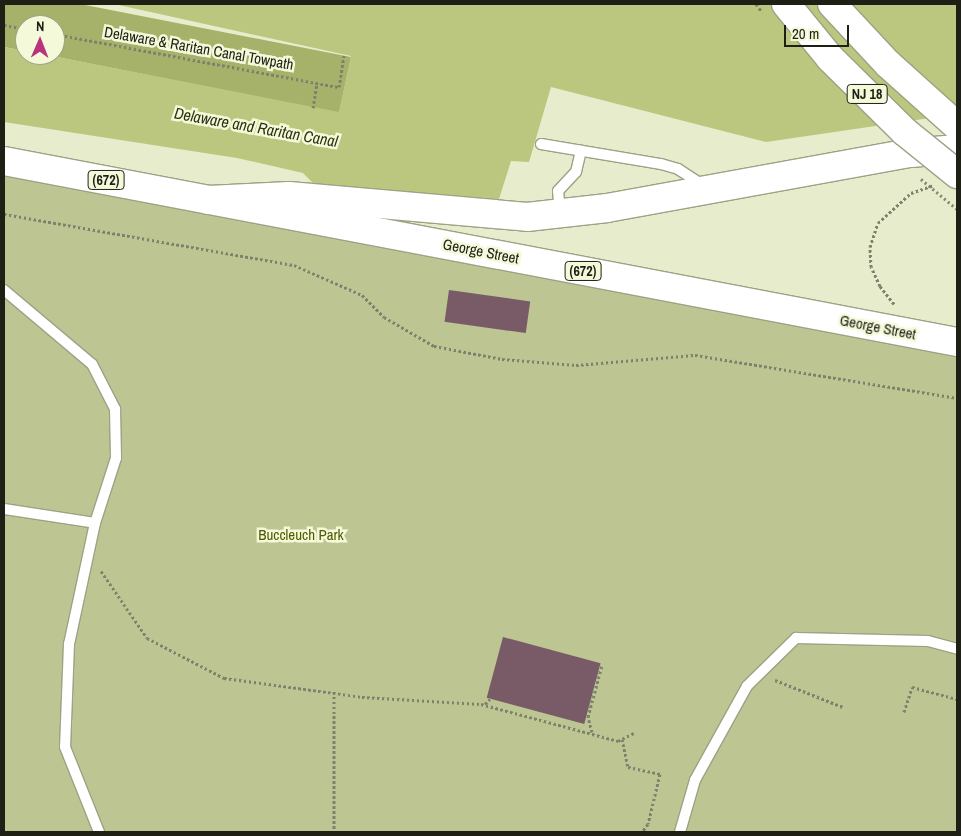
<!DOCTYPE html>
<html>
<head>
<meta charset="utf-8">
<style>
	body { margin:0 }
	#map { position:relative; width:961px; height:836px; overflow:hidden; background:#e6eccc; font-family:"Archivo Narrow",sans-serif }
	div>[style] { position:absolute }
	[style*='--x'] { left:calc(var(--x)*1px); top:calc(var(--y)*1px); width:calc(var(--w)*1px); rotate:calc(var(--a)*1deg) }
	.green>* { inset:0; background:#bdc592 }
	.forest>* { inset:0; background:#a6b169 }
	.water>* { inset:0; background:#bbc77e }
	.building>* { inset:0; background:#785b67; transform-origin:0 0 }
	.path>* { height:3px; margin-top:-1.5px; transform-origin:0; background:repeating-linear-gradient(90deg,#7e826d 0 2.5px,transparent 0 5px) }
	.roads { filter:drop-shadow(1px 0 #9ca284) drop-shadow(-1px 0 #9ca284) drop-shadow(0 1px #9ca284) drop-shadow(0 -1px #9ca284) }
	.lane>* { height:10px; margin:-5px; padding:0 5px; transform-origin:5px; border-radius:5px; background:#fff }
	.primary>* { height:28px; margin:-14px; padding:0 14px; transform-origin:14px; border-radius:14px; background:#fff }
	.highway>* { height:28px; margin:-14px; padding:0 14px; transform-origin:14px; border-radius:14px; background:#fff }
	.path-bridge>* { height:3px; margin-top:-1.5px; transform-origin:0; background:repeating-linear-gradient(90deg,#7e826d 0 2.5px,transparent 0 5px) }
	.bridges { filter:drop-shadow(1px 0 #9ca284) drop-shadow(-1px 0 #9ca284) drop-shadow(0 1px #9ca284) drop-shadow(0 -1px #9ca284) }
	.highway-bridge>* { height:28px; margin:-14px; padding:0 14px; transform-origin:14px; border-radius:14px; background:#fff }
	span { translate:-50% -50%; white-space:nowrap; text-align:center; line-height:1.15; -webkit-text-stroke:5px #f3f9d9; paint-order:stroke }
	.shield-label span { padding:1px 4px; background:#f3f9d9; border:1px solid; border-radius:4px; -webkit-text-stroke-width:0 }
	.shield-label { font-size:14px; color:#1e2015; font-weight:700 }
	.street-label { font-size:15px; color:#1e2015 }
	.park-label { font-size:15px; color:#525a01 }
	.water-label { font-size:16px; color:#2e3212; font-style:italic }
	.frame { position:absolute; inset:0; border:5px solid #1e2015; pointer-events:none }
	.north { position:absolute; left:15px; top:15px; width:50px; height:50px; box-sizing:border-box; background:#f3f9d9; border:1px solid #9ea28b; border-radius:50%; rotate:1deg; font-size:14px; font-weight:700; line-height:20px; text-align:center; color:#1e2015 }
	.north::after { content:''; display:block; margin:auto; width:18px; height:22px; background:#b7357d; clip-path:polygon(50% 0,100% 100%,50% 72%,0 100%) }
	.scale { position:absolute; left:784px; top:25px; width:65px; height:22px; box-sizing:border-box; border:2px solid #1e2015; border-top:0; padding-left:6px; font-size:15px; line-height:18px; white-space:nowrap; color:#1e2015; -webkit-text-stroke:4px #f3f9d9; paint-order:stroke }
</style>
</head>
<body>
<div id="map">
	<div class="green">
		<i style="clip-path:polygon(4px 175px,957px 357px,957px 832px,4px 832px)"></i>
	</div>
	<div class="forest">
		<i style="clip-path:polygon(4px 4px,80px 4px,351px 57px,339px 113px,47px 55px,55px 55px,55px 25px,25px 25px,25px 51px,4px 47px)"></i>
	</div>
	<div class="water">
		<i style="clip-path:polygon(114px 4px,957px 4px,957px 118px,930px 118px,766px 142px,551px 87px,529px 162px,511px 161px,499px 199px,314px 184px,303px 173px,237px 158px,4px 122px,4px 47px,25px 51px,25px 55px,47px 55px,339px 112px,351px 56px)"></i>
	</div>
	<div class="building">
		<i style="left:449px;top:290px;width:82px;height:32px;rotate:8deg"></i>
		<i style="left:503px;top:637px;width:101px;height:63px;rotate:15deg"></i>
	</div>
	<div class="path">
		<i style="--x:4;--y:25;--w:21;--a:11"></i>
		<i style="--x:55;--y:34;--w:289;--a:10.6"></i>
		<i style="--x:339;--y:87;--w:32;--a:-81"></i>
		<i style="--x:313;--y:108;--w:26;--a:-81"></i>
		<i style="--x:4;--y:214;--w:294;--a:10"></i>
		<i style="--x:294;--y:265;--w:74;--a:23.8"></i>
		<i style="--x:362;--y:295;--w:31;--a:45"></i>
		<i style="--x:384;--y:317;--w:58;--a:30.1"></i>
		<i style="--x:434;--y:346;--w:69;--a:10.8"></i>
		<i style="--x:502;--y:359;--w:74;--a:4.6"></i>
		<i style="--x:576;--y:365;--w:119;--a:-4.8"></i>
		<i style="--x:695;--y:355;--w:266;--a:9.3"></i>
		<i style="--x:894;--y:304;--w:23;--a:-128"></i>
		<i style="--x:880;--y:286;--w:21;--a:-115"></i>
		<i style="--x:871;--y:267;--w:20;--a:-93"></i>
		<i style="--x:870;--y:247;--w:25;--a:-72"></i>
		<i style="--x:878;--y:223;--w:45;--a:-42.3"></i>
		<i style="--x:911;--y:193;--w:24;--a:-19"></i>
		<i style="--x:101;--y:571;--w:81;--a:55.5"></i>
		<i style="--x:147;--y:638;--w:87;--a:27.5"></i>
		<i style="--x:224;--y:678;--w:139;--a:7.8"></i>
		<i style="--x:362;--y:697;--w:119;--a:3.4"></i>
		<i style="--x:481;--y:704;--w:142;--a:15.1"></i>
		<i style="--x:618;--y:741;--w:18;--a:-27"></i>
		<i style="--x:775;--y:680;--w:73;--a:21.7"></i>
		<i style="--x:334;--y:691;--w:141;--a:90"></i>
		<i style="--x:485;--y:704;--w:7;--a:-45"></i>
		<i style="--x:904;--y:712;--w:26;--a:-72"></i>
		<i style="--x:912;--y:687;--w:47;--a:14.9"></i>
		<i style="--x:592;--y:732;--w:16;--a:-105"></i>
		<i style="--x:588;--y:717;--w:54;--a:-74.9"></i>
		<i style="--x:622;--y:739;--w:29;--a:78"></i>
		<i style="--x:628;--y:767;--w:33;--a:12"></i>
		<i style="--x:660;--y:774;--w:51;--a:103.5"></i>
		<i style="--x:648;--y:824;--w:10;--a:127"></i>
	</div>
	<div class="roads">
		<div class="lane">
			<i style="--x:541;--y:144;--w:122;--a:9.5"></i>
			<i style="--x:661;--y:164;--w:18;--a:16"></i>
			<i style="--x:678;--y:169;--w:30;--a:33"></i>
			<i style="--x:560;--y:213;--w:22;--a:-95"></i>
			<i style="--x:558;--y:191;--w:26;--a:-47"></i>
			<i style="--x:576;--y:172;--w:22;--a:-77"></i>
			<i style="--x:4;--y:290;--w:115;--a:40.1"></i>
			<i style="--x:92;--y:364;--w:51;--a:62.9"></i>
			<i style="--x:115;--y:409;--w:49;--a:88.8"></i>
			<i style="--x:116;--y:458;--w:68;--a:107.9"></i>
			<i style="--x:95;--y:523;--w:124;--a:102.1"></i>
			<i style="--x:69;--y:644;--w:103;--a:92.2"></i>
			<i style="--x:65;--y:747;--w:92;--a:68.2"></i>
			<i style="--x:4;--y:509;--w:92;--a:8.7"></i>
			<i style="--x:680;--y:832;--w:54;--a:-73.9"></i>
			<i style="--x:695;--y:780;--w:107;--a:-61"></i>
			<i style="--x:747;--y:686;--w:69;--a:-44.4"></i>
			<i style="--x:796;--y:638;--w:132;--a:1.3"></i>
			<i style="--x:928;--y:641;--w:30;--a:15"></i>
		</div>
		<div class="primary">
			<i style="--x:4;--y:161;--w:970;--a:10.75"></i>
		</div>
		<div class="highway">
			<i style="--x:832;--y:4;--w:82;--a:47"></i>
			<i style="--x:888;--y:64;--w:93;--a:41.9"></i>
			<i style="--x:208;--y:200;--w:81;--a:-2.8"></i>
			<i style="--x:289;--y:196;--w:239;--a:5"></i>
			<i style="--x:527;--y:217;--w:81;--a:-6.4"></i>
			<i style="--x:607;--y:208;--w:309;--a:-10.3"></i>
			<i style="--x:911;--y:153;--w:46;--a:-5"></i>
		</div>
	</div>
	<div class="path-bridge">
		<i style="--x:756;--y:4;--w:10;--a:53"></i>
		<i style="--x:921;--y:179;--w:47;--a:39.8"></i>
	</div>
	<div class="bridges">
		<div class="highway-bridge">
			<i style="--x:786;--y:4;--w:70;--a:50.8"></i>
			<i style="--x:830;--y:58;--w:105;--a:44.6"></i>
			<i style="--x:905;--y:132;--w:67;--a:38.9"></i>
		</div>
	</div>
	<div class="shield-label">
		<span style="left:867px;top:94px">NJ 18</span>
		<span style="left:106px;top:180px">(672)</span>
		<span style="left:583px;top:271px">(672)</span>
	</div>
	<div class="street-label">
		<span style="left:199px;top:48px;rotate:10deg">Delaware &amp; Raritan Canal Towpath</span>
		<span style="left:481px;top:251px;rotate:11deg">George Street</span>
		<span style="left:878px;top:327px;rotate:11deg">George Street</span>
	</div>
	<div class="park-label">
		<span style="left:301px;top:535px">Buccleuch Park</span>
	</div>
	<div class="water-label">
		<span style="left:256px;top:127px;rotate:10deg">Delaware and Raritan Canal</span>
	</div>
	<div class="frame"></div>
	<div class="north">N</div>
	<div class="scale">20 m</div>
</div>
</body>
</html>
